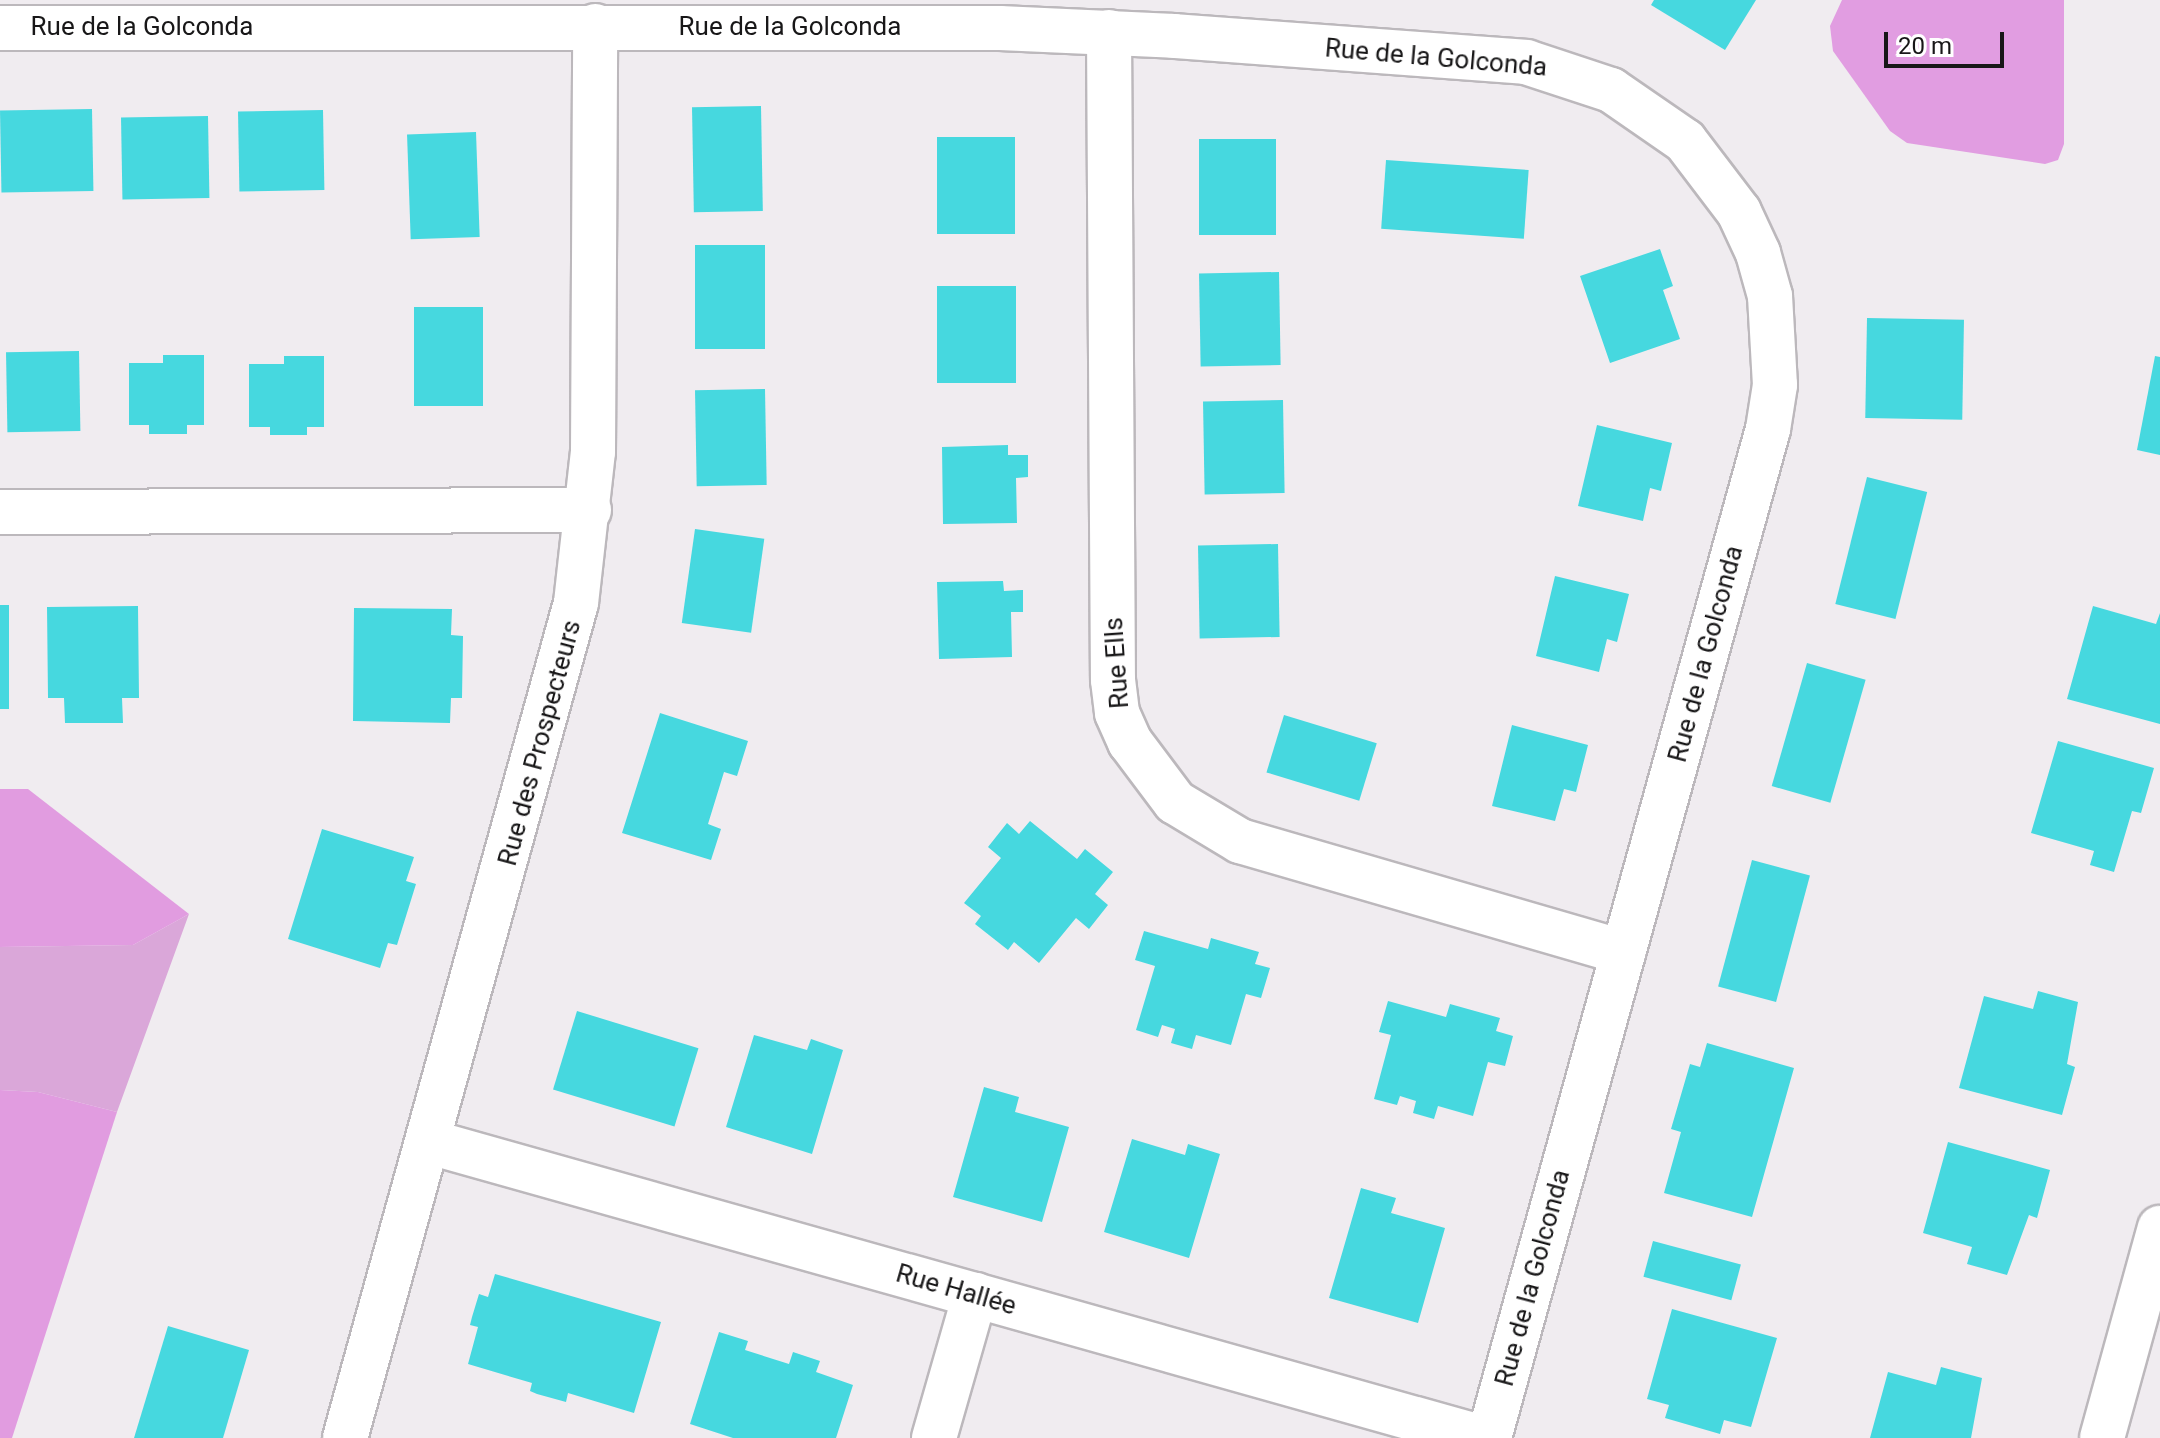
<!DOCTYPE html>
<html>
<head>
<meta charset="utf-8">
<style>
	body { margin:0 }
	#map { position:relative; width:2160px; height:1438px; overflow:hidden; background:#f0ecf0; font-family:Roboto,sans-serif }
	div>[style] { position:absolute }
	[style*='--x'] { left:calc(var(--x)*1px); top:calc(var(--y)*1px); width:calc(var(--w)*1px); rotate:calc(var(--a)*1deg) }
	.green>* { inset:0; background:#daa7d9 }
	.forest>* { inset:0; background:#e19ce0 }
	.water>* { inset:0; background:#e19de1 }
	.building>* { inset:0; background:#46d8df; transform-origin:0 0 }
	.roads { filter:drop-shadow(2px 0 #bcb8bc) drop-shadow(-2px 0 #bcb8bc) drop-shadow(0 2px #bcb8bc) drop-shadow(0 -2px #bcb8bc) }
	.minor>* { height:44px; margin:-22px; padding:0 22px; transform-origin:22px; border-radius:22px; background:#fff }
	span { translate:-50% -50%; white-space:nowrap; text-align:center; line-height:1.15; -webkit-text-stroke:7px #fff; paint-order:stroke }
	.street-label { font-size:26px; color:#181718 }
	.scale { position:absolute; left:1884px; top:32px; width:120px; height:36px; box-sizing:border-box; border:4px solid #181718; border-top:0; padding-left:10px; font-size:24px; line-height:28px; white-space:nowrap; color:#181718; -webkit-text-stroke:6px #fff; paint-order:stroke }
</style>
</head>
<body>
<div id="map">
	<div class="green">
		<i style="clip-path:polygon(189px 914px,117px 1112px,38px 1092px,0 1090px,0 947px,133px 945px)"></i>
	</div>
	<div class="forest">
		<i style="clip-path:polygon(0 789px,28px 789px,189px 914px,133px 945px,0 947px)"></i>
		<i style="clip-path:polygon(0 1090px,38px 1092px,117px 1112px,12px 1438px,0 1438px)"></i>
	</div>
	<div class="water">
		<i style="clip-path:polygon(1842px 0,2064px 0,2064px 144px,2058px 160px,2045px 164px,1907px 143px,1890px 131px,1833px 51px,1830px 26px)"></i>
	</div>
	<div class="building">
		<i style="clip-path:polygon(1654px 0,1756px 0,1725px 50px,1651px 5px)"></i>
		<i style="left:761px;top:106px;width:105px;height:69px;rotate:89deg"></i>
		<i style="left:92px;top:109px;width:82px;height:92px;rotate:89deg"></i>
		<i style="left:323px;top:110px;width:80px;height:85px;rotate:89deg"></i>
		<i style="left:208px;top:116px;width:82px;height:87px;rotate:89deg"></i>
		<i style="left:476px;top:132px;width:105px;height:69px;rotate:88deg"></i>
		<i style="left:937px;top:137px;width:78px;height:97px"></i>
		<i style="left:1199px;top:139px;width:77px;height:96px"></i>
		<i style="left:1386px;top:160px;width:143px;height:69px;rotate:4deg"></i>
		<i style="left:695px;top:245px;width:70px;height:104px"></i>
		<i style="clip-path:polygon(1660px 249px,1673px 286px,1663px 290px,1680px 339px,1610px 363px,1580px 276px)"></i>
		<i style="left:1279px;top:272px;width:93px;height:80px;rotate:89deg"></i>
		<i style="left:937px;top:286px;width:79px;height:97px"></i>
		<i style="left:483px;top:307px;width:99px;height:69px;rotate:90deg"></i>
		<i style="left:1867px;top:318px;width:97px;height:100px;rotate:1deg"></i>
		<i style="left:79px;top:351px;width:80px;height:73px;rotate:89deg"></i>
		<i style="clip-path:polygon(163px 355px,204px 355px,204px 425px,187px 425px,187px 434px,149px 434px,149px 425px,129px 425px,129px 363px,163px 363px)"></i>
		<i style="clip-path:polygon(284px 356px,324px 356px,324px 427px,307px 427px,307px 435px,270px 435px,270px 427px,249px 427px,249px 364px,284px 364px)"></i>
		<i style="clip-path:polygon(2155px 356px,2160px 357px,2160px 455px,2137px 450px)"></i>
		<i style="left:765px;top:389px;width:96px;height:70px;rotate:89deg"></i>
		<i style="left:1283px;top:400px;width:93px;height:80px;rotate:89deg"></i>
		<i style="clip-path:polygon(1597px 425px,1672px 443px,1661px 491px,1650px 488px,1643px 521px,1578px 506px)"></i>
		<i style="clip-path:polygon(1008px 445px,1008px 455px,1028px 455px,1028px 477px,1016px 478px,1017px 523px,943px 524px,942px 447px)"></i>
		<i style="left:1867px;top:477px;width:62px;height:131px;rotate:14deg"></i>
		<i style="left:695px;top:529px;width:70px;height:95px;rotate:8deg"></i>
		<i style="left:1278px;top:544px;width:93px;height:80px;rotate:89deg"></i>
		<i style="clip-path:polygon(1555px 576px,1629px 594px,1617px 642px,1607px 639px,1599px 672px,1536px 656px)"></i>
		<i style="clip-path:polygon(1003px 581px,1004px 591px,1023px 590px,1023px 612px,1011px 612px,1012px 657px,939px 659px,937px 582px)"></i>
		<i style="left:0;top:605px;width:9px;height:104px"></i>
		<i style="clip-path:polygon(138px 606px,139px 698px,122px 698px,123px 723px,65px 723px,64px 698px,48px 698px,47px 607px)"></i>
		<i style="clip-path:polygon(2093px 606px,2156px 624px,2160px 613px,2160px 724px,2067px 699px)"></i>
		<i style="clip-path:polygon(354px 608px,452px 609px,451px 635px,463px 636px,462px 698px,451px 698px,450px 723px,353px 721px)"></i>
		<i style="left:1807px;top:663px;width:61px;height:128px;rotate:16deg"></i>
		<i style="clip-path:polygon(660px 713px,748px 741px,737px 776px,724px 772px,708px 824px,721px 829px,711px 860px,622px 833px)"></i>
		<i style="left:1284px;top:715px;width:97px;height:60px;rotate:17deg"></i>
		<i style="clip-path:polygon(1512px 725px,1588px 745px,1576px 792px,1564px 789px,1555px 821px,1492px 806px)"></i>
		<i style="clip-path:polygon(2058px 741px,2154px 768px,2141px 813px,2132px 811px,2114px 872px,2090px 865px,2094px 851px,2031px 833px)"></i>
		<i style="clip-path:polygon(1030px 821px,1077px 859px,1085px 849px,1113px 872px,1095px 894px,1108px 905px,1089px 929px,1076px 918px,1039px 963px,1014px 942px,1008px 950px,975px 924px,981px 916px,964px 903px,1001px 858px,988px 847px,1007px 823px,1019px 834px)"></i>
		<i style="clip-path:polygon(322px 829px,414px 857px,406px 881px,416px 884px,397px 945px,388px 943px,380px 968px,288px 939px)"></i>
		<i style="left:1752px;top:860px;width:60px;height:131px;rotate:15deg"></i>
		<i style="clip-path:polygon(1144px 931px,1208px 949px,1211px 938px,1259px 952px,1255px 964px,1270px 968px,1261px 998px,1246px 994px,1231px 1045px,1196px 1035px,1192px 1049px,1171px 1043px,1175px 1029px,1162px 1025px,1158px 1037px,1136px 1030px,1155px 966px,1135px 960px)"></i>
		<i style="clip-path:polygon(2038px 991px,2078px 1002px,2067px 1064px,2075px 1067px,2062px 1115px,1959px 1088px,1984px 996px,2033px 1009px)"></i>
		<i style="clip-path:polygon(1388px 1001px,1446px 1017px,1450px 1004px,1500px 1018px,1496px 1031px,1513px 1036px,1505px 1066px,1488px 1062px,1473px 1116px,1438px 1106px,1434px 1119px,1413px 1113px,1416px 1101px,1400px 1096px,1397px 1105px,1374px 1099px,1391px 1035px,1379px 1032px)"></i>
		<i style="left:577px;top:1011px;width:127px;height:82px;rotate:17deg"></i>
		<i style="clip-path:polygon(754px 1035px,807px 1050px,811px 1039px,843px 1050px,812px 1154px,726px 1127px)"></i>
		<i style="clip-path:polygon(1707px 1043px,1794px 1068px,1752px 1217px,1664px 1193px,1681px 1132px,1671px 1129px,1690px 1064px,1700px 1067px)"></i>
		<i style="clip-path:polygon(984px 1087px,1019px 1097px,1015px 1112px,1069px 1127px,1042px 1222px,953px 1197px)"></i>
		<i style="clip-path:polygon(1132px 1139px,1185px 1155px,1188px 1144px,1220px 1154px,1189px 1258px,1104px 1232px)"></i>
		<i style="clip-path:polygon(1948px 1142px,2050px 1170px,2037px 1218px,2029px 1215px,2007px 1275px,1967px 1264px,1972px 1247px,1923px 1233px)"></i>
		<i style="clip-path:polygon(1361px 1188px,1396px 1198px,1391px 1213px,1445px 1228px,1418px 1323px,1329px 1298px)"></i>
		<i style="left:1653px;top:1241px;width:91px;height:37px;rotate:15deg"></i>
		<i style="clip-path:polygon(495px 1274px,661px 1322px,634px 1413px,568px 1393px,566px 1402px,537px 1394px,530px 1391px,532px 1383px,468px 1364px,478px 1327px,470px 1325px,472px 1317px,479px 1294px,488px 1297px)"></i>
		<i style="clip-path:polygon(1672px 1309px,1777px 1338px,1751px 1427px,1724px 1420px,1720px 1434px,1665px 1418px,1669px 1405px,1647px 1399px)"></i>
		<i style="clip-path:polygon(168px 1326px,249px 1350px,223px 1438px,134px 1438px)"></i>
		<i style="clip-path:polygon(719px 1332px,748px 1341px,745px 1350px,789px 1364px,793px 1352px,820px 1361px,816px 1372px,853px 1385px,836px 1438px,733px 1438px,690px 1424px)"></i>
		<i style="clip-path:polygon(1941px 1367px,1982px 1378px,1971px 1438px,1870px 1438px,1888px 1372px,1936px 1385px)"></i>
	</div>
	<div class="roads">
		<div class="minor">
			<i style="--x:0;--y:28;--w:1000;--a:0"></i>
			<i style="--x:1000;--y:28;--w:174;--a:2.6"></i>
			<i style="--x:1174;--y:36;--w:353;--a:4.2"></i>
			<i style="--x:1526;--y:62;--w:89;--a:18.2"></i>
			<i style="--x:1611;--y:90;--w:90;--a:34.6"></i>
			<i style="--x:1685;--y:141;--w:89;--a:52.7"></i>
			<i style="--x:1739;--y:212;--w:45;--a:65.1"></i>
			<i style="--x:1758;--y:253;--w:45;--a:74.4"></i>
			<i style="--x:1770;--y:296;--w:89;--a:86.8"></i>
			<i style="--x:1775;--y:385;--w:45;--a:99"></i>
			<i style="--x:1768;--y:429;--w:1047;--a:105.46"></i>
			<i style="--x:1109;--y:32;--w:648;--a:89.65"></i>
			<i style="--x:1113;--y:680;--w:33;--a:83"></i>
			<i style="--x:1117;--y:713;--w:32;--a:66"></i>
			<i style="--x:1130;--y:742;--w:75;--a:53.1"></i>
			<i style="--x:1175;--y:802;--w:76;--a:31"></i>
			<i style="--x:1240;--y:841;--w:399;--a:16.2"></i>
			<i style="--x:0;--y:512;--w:589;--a:-0.19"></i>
			<i style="--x:430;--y:1142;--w:1094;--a:15.7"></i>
			<i style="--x:345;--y:1438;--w:866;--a:-74.54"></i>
			<i style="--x:576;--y:603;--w:152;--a:-83.6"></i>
			<i style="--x:593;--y:452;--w:426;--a:-89.7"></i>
			<i style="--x:934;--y:1438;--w:149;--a:-74"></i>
			<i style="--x:2102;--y:1438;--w:218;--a:-74.6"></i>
		</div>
	</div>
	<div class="street-label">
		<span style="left:142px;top:27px">Rue de la Golconda</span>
		<span style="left:790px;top:27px">Rue de la Golconda</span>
		<span style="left:1436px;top:58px;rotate:5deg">Rue de la Golconda</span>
		<span style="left:1706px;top:654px;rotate:-75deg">Rue de la Golconda</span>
		<span style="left:1117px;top:663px;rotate:-94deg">Rue Ells</span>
		<span style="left:540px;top:743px;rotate:-75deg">Rue des Prospecteurs</span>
		<span style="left:1533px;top:1278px;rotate:-75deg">Rue de la Golconda</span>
		<span style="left:956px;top:1290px;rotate:16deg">Rue Hallée</span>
	</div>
	<div class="scale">20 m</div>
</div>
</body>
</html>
